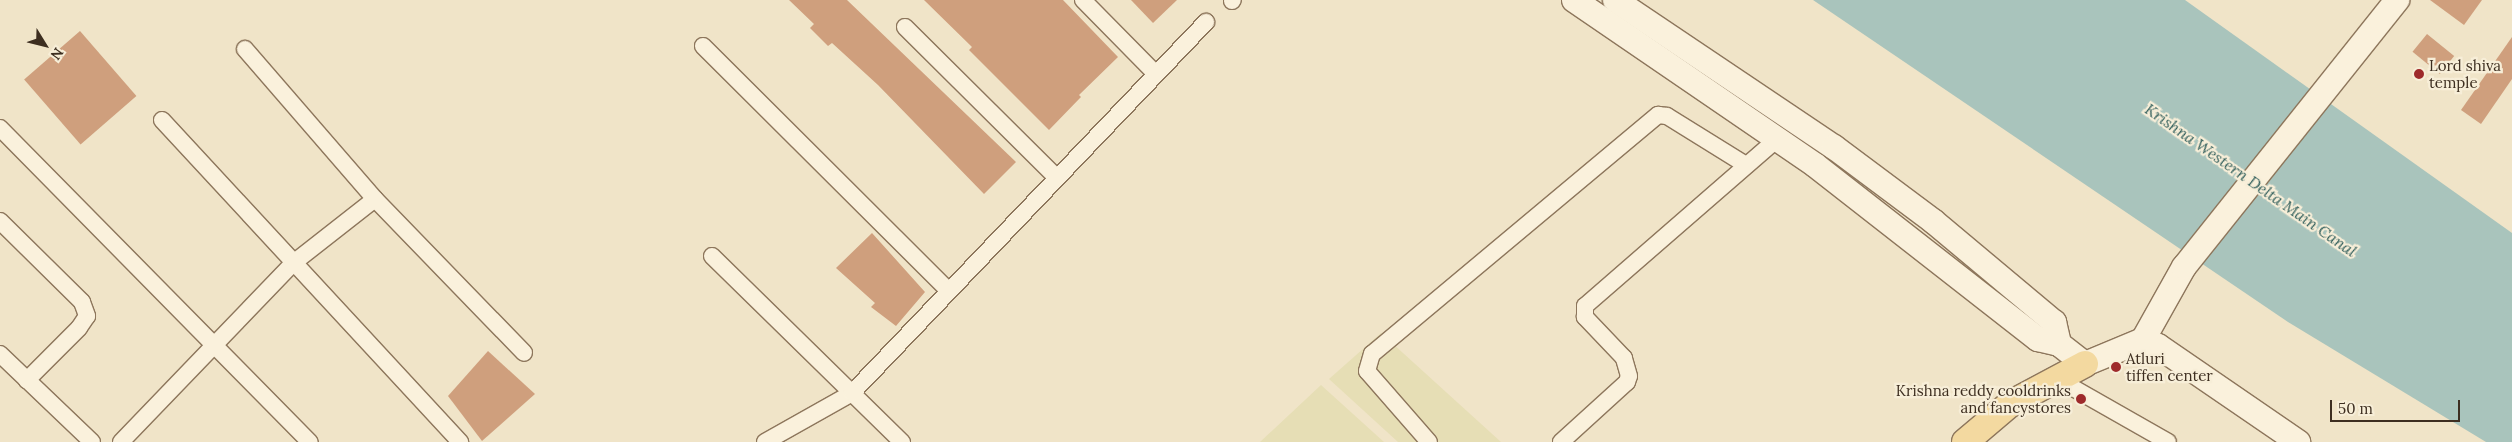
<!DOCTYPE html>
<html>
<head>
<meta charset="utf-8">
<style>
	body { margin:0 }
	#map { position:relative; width:2512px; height:442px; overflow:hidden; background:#f0e4c8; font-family:Lora,serif }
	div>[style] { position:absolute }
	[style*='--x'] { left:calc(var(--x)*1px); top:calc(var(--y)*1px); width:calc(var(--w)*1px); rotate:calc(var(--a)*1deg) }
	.farmland>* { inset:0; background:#e6deb5 }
	.water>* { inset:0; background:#a9c4bc }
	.building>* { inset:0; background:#cf9f7d; transform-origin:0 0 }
	.roads { filter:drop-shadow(1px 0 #8d765c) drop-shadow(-1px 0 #8d765c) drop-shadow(0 1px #8d765c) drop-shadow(0 -1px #8d765c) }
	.street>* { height:16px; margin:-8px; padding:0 8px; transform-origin:8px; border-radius:8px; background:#faf1dc }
	.secondary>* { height:24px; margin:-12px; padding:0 12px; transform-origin:12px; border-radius:12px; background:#faf1dc }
	.primary>* { height:26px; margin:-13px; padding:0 13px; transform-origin:13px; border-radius:13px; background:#f3d9a0 }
	.dots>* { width:14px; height:14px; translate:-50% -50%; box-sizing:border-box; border:2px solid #f7eed8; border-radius:50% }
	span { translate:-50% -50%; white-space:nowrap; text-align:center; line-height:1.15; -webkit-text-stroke:4.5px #f7eed8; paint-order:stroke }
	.poi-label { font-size:15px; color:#3d2e20 }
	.left { translate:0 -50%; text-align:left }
	.right { translate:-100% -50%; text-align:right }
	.water-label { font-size:16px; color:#2f5d5a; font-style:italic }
	.north { position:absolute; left:20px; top:20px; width:50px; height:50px; -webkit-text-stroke:4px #f7eed8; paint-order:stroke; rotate:126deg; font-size:14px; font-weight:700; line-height:20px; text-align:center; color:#3d2e20 }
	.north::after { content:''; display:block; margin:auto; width:18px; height:22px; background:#3d2e20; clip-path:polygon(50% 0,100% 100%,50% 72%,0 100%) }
	.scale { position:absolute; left:2330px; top:400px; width:130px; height:22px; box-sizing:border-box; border:2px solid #3d2e20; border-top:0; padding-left:6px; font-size:15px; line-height:18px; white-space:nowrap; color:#3d2e20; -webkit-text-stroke:4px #f7eed8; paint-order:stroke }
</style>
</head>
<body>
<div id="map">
	<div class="farmland">
		<i style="clip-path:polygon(1381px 333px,1501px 442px,1398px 442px,1329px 379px)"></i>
		<i style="clip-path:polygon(1321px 385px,1384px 442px,1260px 442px)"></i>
	</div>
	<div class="water">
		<i style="clip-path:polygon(1813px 0,2185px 0,2512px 233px,2512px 442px,2486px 442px,2288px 322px)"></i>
	</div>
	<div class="building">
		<i style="clip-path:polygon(789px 0,847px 0,1016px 162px,984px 194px,878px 85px,832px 43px,828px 46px,810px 28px,814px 24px)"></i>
		<i style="clip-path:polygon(924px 0,1063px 0,1118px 57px,1079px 95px,1081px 97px,1049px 130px,969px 50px,972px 47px)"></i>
		<i style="clip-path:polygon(1131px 0,1177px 0,1153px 23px)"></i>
		<i style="clip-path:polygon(2430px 0,2482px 0,2464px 25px)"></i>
		<i style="left:80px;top:31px;width:86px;height:74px;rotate:49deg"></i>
		<i style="left:2427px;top:34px;width:35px;height:23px;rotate:39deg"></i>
		<i style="clip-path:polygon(2512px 37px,2512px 79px,2481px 124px,2461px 110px)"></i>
		<i style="clip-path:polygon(872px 233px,925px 292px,896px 326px,871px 307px,875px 303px,836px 268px)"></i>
		<i style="clip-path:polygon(488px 351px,535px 394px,482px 441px,448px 396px)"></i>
	</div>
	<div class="roads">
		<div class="street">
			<i style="--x:1083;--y:0;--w:104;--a:45.4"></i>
			<i style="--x:1232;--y:1;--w:1;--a:-45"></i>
			<i style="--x:905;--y:27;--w:214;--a:44.8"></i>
			<i style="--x:703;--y:46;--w:347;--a:44.9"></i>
			<i style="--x:245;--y:49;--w:198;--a:49.1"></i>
			<i style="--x:375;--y:199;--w:214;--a:45.9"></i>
			<i style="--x:162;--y:120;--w:439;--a:47.2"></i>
			<i style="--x:0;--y:128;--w:441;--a:45.4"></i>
			<i style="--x:0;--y:221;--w:115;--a:44.6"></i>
			<i style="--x:82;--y:302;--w:15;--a:70"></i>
			<i style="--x:87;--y:316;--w:14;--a:124"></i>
			<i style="--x:79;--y:328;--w:74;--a:135"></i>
			<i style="--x:712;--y:256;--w:266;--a:44.4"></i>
			<i style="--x:0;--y:354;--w:127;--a:43.7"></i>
			<i style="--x:2059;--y:380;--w:125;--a:29.6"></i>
			<i style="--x:121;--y:442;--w:247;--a:-46.1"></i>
			<i style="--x:292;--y:264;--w:105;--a:-38.1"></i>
			<i style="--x:765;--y:442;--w:100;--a:-29.4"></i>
			<i style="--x:852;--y:393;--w:513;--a:-46.34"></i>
			<i style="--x:1429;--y:442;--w:94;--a:-131.1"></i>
			<i style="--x:1367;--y:371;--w:18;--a:-74"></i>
			<i style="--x:1372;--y:354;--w:373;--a:-39.9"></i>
			<i style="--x:1658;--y:115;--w:9;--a:6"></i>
			<i style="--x:1667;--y:116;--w:93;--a:31.8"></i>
			<i style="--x:1561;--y:442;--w:89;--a:-42.3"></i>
			<i style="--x:1627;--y:382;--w:6;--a:-72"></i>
			<i style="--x:1629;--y:376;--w:19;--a:-106"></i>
			<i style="--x:1624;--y:358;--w:57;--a:-133.6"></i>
			<i style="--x:1585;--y:317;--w:11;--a:-90"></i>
			<i style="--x:1585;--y:306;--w:254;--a:-41"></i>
		</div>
		<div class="secondary">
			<i style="--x:1574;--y:0;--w:292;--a:34.4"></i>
			<i style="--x:1815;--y:165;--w:283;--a:38"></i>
			<i style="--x:2038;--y:339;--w:22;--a:13"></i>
			<i style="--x:2059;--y:344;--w:33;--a:38"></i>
			<i style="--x:2085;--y:364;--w:63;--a:-22.5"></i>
			<i style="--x:2143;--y:340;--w:16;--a:22"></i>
			<i style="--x:2158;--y:346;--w:170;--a:34.4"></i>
			<i style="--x:1615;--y:0;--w:264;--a:33.9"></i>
			<i style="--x:1834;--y:147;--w:124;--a:36.8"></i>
			<i style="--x:1933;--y:221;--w:158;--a:39.9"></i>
			<i style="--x:2054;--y:322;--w:23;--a:77"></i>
			<i style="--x:2143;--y:340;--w:84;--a:-60.7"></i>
			<i style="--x:2184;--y:267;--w:342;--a:-51.4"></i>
		</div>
		<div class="primary">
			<i style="--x:1965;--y:442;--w:59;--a:-40.2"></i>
			<i style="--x:2010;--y:404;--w:85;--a:-28.1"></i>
		</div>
	</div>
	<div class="dots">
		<i style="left:2419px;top:74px;background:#9e2a2b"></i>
		<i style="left:2116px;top:367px;background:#9e2a2b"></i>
		<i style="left:2081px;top:399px;background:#9e2a2b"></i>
	</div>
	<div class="poi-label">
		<span class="left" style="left:2429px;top:74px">Lord shiva<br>temple</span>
		<span class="left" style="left:2126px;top:367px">Atluri<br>tiffen center</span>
		<span class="right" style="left:2071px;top:399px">Krishna reddy cooldrinks<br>and fancystores</span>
	</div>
	<div class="water-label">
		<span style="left:2251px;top:180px;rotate:35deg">Krishna Western Delta Main Canal</span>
	</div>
	<div class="north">N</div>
	<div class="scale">50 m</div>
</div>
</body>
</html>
